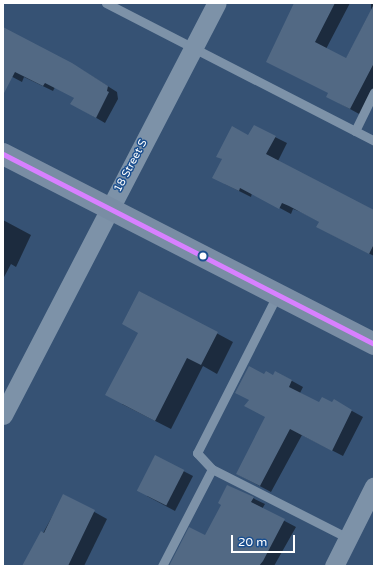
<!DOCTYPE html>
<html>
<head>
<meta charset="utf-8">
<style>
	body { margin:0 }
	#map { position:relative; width:377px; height:569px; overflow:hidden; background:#365274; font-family:"Varela Round",sans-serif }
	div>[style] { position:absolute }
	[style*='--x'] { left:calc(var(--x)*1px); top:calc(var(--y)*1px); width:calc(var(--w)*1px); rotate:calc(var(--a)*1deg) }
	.shadow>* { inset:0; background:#0007 }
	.building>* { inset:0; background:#526984; transform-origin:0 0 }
	.lane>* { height:9px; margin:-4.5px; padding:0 4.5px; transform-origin:4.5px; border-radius:4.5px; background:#7d92a8 }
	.street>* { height:19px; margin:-9.5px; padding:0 9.5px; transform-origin:9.5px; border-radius:9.5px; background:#7d92a8 }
	.secondary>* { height:22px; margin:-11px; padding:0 11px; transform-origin:11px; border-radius:11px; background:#798da4 }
	.bus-1>* { height:5px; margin:-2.5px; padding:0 2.5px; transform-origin:2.5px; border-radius:2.5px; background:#d880ff }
	.dots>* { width:11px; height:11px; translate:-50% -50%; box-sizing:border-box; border:2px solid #1b4f8f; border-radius:50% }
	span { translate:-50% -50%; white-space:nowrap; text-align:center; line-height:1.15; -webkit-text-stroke:3px #1b4f8f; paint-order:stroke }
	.street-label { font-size:11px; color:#fff }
	.frame { position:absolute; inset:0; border:4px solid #fff; pointer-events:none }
	.scale { position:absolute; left:231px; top:535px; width:64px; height:18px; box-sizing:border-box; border:2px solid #fff; border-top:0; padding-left:5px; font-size:12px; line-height:14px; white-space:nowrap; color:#fff; -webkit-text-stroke:3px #1b4f8f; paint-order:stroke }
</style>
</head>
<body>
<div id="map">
	<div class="shadow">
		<i style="clip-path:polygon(297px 3px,350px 3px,326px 49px,346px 59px,371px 11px,371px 3px,374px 3px,374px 90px,361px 115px,339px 103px,329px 93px)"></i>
		<i style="clip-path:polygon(3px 28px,82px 70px,117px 92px,118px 99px,105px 123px,81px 109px,75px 98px,55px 87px,53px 91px,24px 77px,22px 82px,3px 72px)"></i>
		<i style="clip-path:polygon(249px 137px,275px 137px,287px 143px,278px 161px,374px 211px,374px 256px,329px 233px,320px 222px,301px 212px,293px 209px,291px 214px,252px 193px,251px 197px,225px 184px,223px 159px,217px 156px)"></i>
		<i style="clip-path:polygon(3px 220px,31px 235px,16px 267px,11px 264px,3px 279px)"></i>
		<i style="clip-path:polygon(140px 292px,233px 342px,217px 374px,203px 366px,171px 429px,122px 404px,139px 333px)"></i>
		<i style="clip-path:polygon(276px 372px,303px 387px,300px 393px,320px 404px,332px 404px,334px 401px,363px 417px,343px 456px,302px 435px,271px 492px,237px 474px,266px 417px,265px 376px,274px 376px)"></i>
		<i style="clip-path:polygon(156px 457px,193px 476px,175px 511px,147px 496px)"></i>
		<i style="clip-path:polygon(228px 486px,265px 504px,262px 509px,296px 527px,274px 566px,173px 566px,206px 536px,222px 505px)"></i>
		<i style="clip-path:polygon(64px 495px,107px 519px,84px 566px,25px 566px)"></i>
	</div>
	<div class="building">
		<i style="clip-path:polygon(294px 3px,335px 3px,315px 42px,346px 58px,374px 4px,374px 63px,350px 109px,326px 97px,328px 93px,266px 62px)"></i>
		<i style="clip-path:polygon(3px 27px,72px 63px,108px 86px,107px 91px,109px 92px,96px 118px,70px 104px,74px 98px,45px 83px,43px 86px,15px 72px,3px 95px)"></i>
		<i style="clip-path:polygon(254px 125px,276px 136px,266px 154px,374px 210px,374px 244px,369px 254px,316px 227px,319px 222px,289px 206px,282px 203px,279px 209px,240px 188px,239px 191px,212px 178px,222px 159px,216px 157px,232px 126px,248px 135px)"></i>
		<i style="clip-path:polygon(139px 291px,218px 332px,201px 365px,187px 358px,155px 421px,105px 395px,138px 333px,122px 324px)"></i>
		<i style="clip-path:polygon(249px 366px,264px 374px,266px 371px,273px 375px,275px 371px,292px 380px,289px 387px,319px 402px,322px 397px,332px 402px,334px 399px,352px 410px,332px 451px,290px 429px,260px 486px,236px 474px,265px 417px,244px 406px,249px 400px,235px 393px)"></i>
		<i style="left:155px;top:455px;width:33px;height:40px;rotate:27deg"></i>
		<i style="clip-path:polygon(227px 485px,254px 497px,251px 502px,285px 519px,263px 561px,259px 566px,169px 566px,189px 527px,205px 535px,221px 505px,218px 503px)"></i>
		<i style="clip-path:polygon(63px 494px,95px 510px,68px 566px,22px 566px,41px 531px,44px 533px)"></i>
	</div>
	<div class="lane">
		<i style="--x:106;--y:3;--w:301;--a:27.2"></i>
		<i style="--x:355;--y:131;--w:43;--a:-64"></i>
		<i style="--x:212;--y:469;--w:153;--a:26.9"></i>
		<i style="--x:162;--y:566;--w:109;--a:-62.7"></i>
		<i style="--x:212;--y:469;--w:22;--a:-133"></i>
		<i style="--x:197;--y:453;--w:177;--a:-63.1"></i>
	</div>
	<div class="street">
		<i style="--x:3;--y:415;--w:464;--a:-62.6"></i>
		<i style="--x:334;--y:566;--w:89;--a:-63.4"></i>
	</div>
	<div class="secondary">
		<i style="--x:3;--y:154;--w:417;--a:27.1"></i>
	</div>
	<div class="bus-1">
		<i style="--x:3;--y:154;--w:417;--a:27.1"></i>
	</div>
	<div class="dots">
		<i style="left:203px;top:256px;background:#fff"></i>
	</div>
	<div class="street-label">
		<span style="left:131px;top:166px;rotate:-62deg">18 Street S</span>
	</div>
	<div class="frame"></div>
	<div class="scale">20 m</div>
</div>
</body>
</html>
